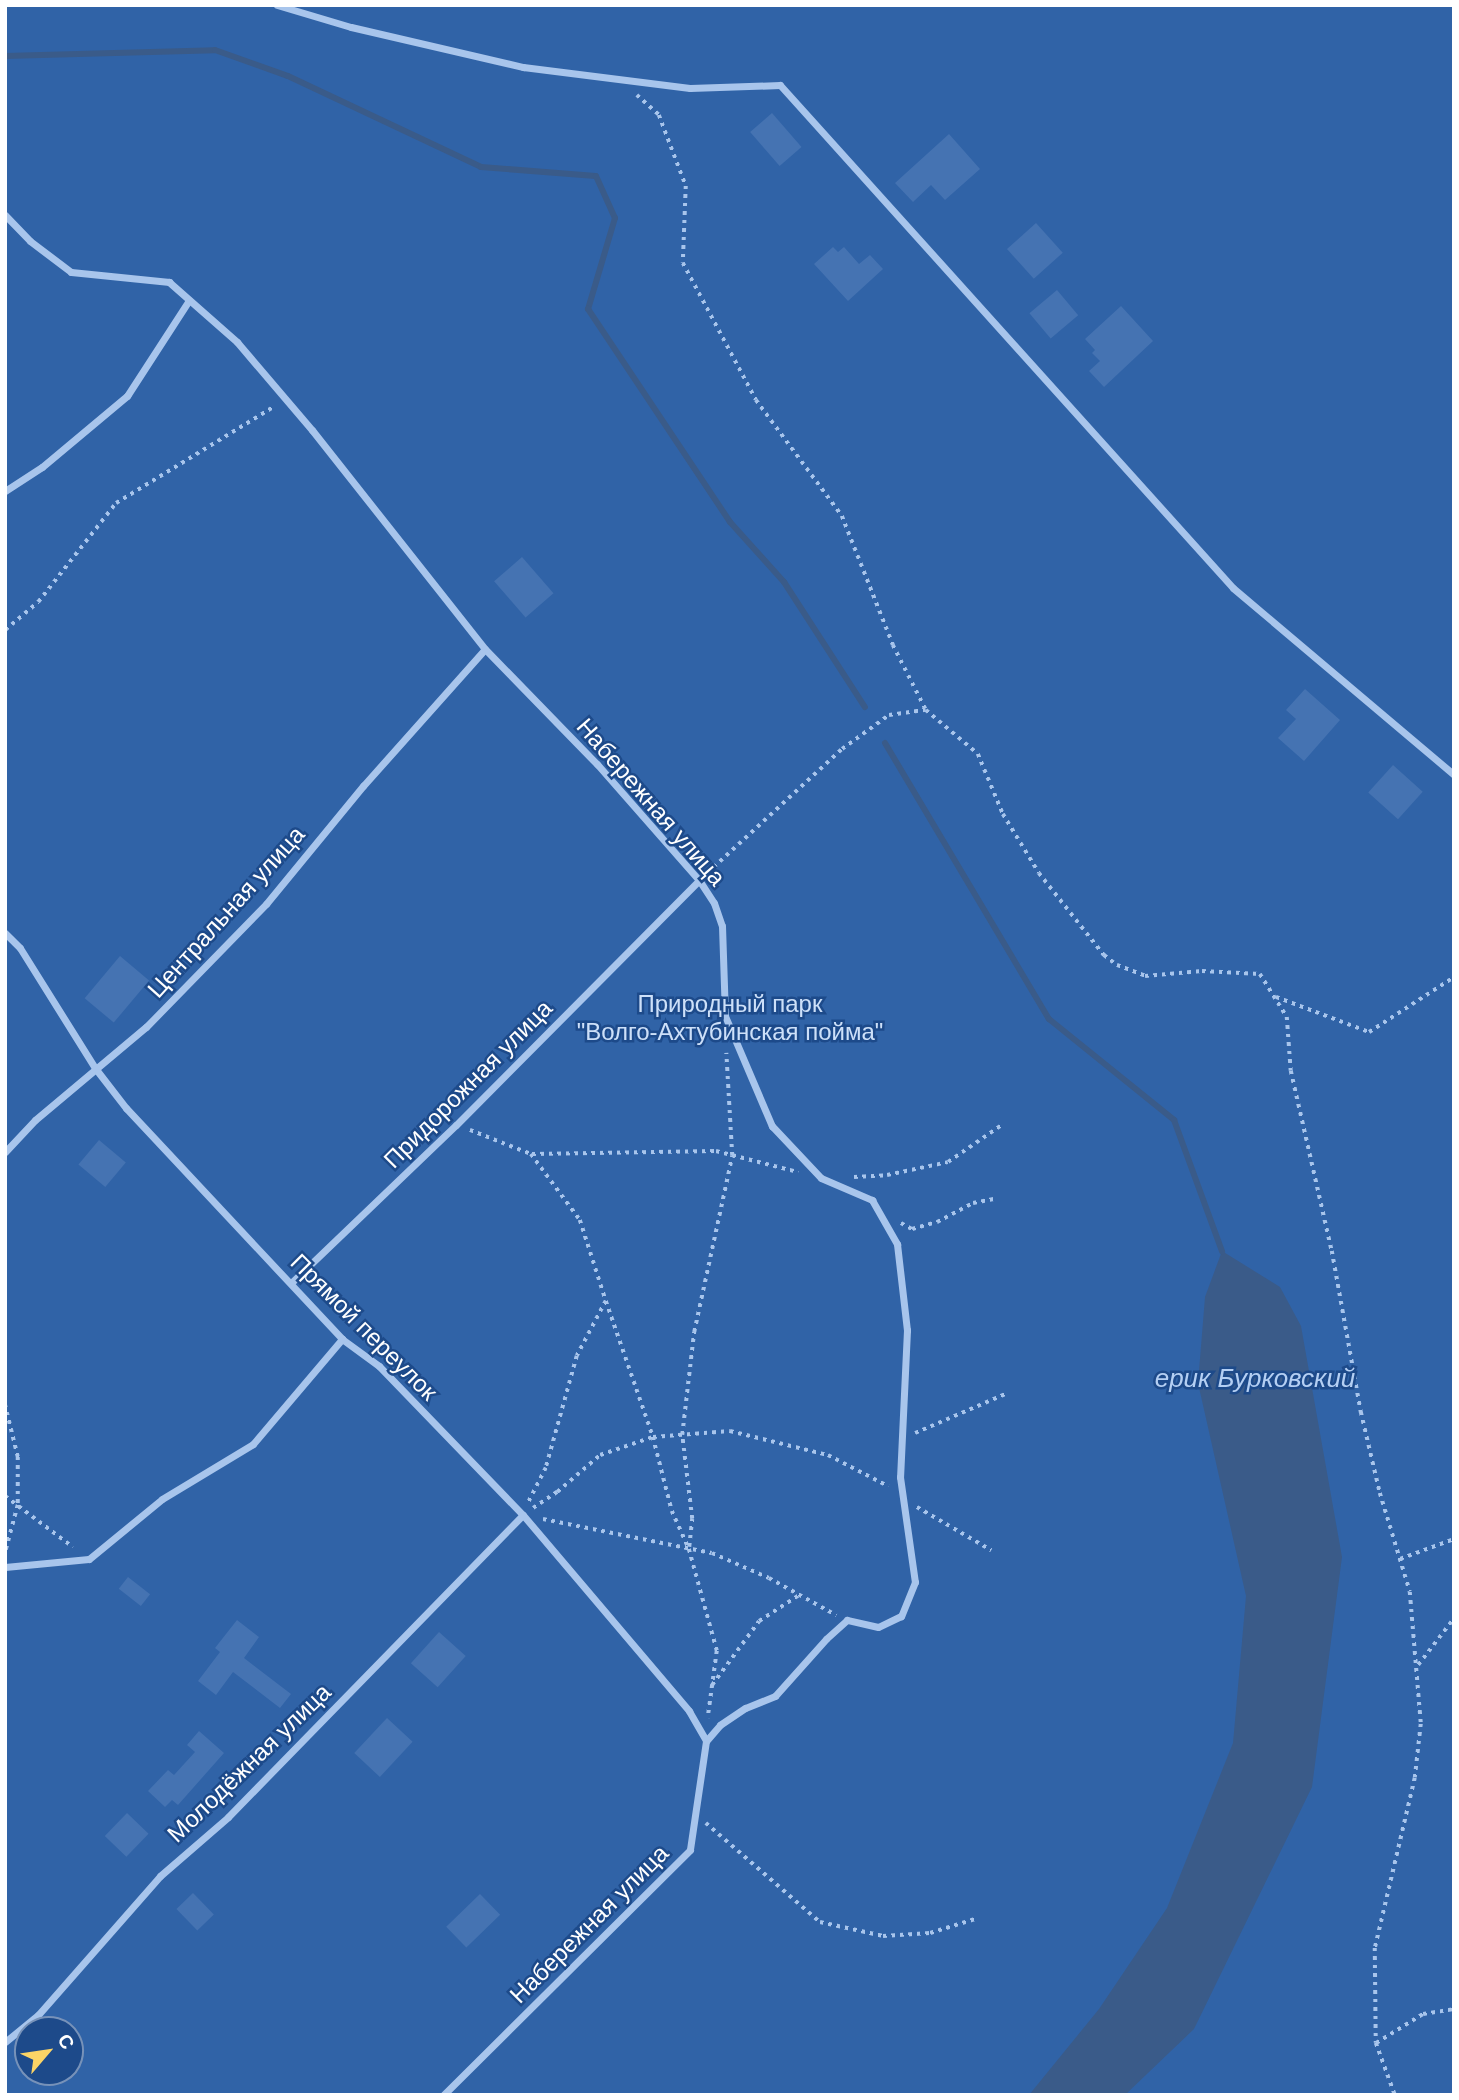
<!DOCTYPE html>
<html>
<head>
<meta charset="utf-8">
<style>
	body { margin:0 }
	#map { position:relative; width:1459px; height:2100px; overflow:hidden; background:#1d4a8a; font-family:Arial,sans-serif }
	div>[style] { position:absolute }
	[style*='--x'] { left:calc(var(--x)*1px); top:calc(var(--y)*1px); width:calc(var(--w)*1px); rotate:calc(var(--a)*1deg) }
	.green>* { inset:0; background:#3063a7 }
	.water>* { inset:0; background:#3a5b89 }
	.stream>* { height:6px; margin:-3px; padding:0 3px; transform-origin:3px; border-radius:3px; background:#3a5b89 }
	.building>* { inset:0; background:#4573b2; transform-origin:0 0 }
	.path>* { height:3.5px; margin-top:-1.75px; transform-origin:0; background:repeating-linear-gradient(90deg,#a8c5ec 0 3.5px,transparent 0 8.5px) }
	.minor>* { height:7px; margin:-3.5px; padding:0 3.5px; transform-origin:3.5px; border-radius:3.5px; background:#a8c5ec }
	span { translate:-50% -50%; white-space:nowrap; text-align:center; line-height:1.15; -webkit-text-stroke:5px #1d4a8a; paint-order:stroke }
	.street-label { font-size:24px; color:#fff }
	.park-label { font-size:24px; color:#cde0f9 }
	.water-label { font-size:26px; color:#b4cff3; font-style:italic }
	.frame { position:absolute; inset:0; border:7px solid #fff; pointer-events:none }
	.north { position:absolute; left:14px; top:2016px; width:70px; height:70px; box-sizing:border-box; background:#1d4a8a; border:2px solid #7792b9; border-radius:50%; rotate:61deg; font-size:19px; font-weight:700; line-height:28px; text-align:center; color:#fff }
	.north::after { content:''; display:block; margin:auto; width:24px; height:32px; background:#fbd466; clip-path:polygon(50% 0,100% 100%,50% 72%,0 100%) }
</style>
</head>
<body>
<div id="map">
	<div class="green">
		<i style="clip-path:polygon(evenodd,5px 5px,1454px 5px,1454px 2095px,5px 2095px,5px 5px,28px 2030px,70px 2030px,70px 2072px,28px 2072px,28px 2030px)"></i>
	</div>
	<div class="water">
		<i style="clip-path:polygon(1222px 1251px,1280px 1287px,1301px 1326px,1342px 1557px,1312px 1787px,1194px 2029px,1125px 2095px,1029px 2095px,1099px 2009px,1167px 1908px,1233px 1743px,1246px 1596px,1198px 1383px,1205px 1297px)"></i>
	</div>
	<div class="stream">
		<i style="--x:5;--y:56;--w:210;--a:-1.6"></i>
		<i style="--x:215;--y:50;--w:77;--a:19.6"></i>
		<i style="--x:288;--y:76;--w:213;--a:25.2"></i>
		<i style="--x:481;--y:167;--w:115;--a:4.5"></i>
		<i style="--x:596;--y:176;--w:46;--a:65.7"></i>
		<i style="--x:615;--y:218;--w:95;--a:106.5"></i>
		<i style="--x:588;--y:309;--w:256;--a:56.3"></i>
		<i style="--x:730;--y:522;--w:81;--a:48"></i>
		<i style="--x:784;--y:582;--w:149;--a:57.1"></i>
		<i style="--x:885;--y:743;--w:321;--a:59.3"></i>
		<i style="--x:1049;--y:1019;--w:161;--a:38.9"></i>
		<i style="--x:1174;--y:1120;--w:140;--a:69.9"></i>
	</div>
	<div class="building">
		<i style="left:772px;top:113px;width:45px;height:29px;rotate:49deg"></i>
		<i style="clip-path:polygon(949px 134px,980px 169px,945px 200px,931px 185px,913px 202px,895px 183px)"></i>
		<i style="left:1036px;top:223px;width:40px;height:39px;rotate:48deg"></i>
		<i style="clip-path:polygon(833px 247px,838px 252px,844px 247px,859px 264px,870px 255px,883px 269px,848px 301px,814px 264px)"></i>
		<i style="left:1057px;top:290px;width:33px;height:36px;rotate:50deg"></i>
		<i style="clip-path:polygon(1121px 306px,1153px 341px,1104px 387px,1089px 371px,1100px 361px,1092px 353px,1095px 350px,1085px 339px)"></i>
		<i style="left:522px;top:557px;width:48px;height:37px;rotate:49deg"></i>
		<i style="clip-path:polygon(1305px 689px,1340px 720px,1304px 761px,1278px 738px,1296px 719px,1286px 710px)"></i>
		<i style="left:1393px;top:765px;width:40px;height:37px;rotate:42deg"></i>
		<i style="left:120px;top:956px;width:38px;height:55px;rotate:40deg"></i>
		<i style="left:99px;top:1140px;width:35px;height:32px;rotate:40deg"></i>
		<i style="left:128px;top:1577px;width:28px;height:15px;rotate:38deg"></i>
		<i style="clip-path:polygon(237px 1620px,259px 1637px,244px 1658px,291px 1694px,280px 1708px,233px 1672px,216px 1695px,198px 1681px,220px 1652px,215px 1648px)"></i>
		<i style="left:439px;top:1632px;width:36px;height:42px;rotate:42deg"></i>
		<i style="left:387px;top:1718px;width:35px;height:48px;rotate:43deg"></i>
		<i style="clip-path:polygon(199px 1731px,224px 1753px,178px 1805px,172px 1800px,165px 1807px,148px 1791px,168px 1770px,174px 1775px,195px 1752px,187px 1745px)"></i>
		<i style="left:127px;top:1813px;width:30px;height:32px;rotate:44deg"></i>
		<i style="left:193px;top:1893px;width:30px;height:23px;rotate:46deg"></i>
		<i style="left:480px;top:1894px;width:29px;height:47px;rotate:46deg"></i>
	</div>
	<div class="path">
		<i style="--x:637;--y:95;--w:30;--a:42"></i>
		<i style="--x:659;--y:115;--w:76;--a:69.2"></i>
		<i style="--x:686;--y:186;--w:77;--a:92.2"></i>
		<i style="--x:683;--y:263;--w:155;--a:61.9"></i>
		<i style="--x:756;--y:400;--w:144;--a:53.4"></i>
		<i style="--x:842;--y:516;--w:139;--a:68.4"></i>
		<i style="--x:893;--y:645;--w:73;--a:63.1"></i>
		<i style="--x:5;--y:630;--w:43;--a:-40.3"></i>
		<i style="--x:38;--y:602;--w:126;--a:-51.8"></i>
		<i style="--x:116;--y:503;--w:186;--a:-31.4"></i>
		<i style="--x:707;--y:873;--w:183;--a:-42.6"></i>
		<i style="--x:842;--y:749;--w:58;--a:-35.9"></i>
		<i style="--x:889;--y:715;--w:37;--a:-8"></i>
		<i style="--x:926;--y:710;--w:68;--a:40.2"></i>
		<i style="--x:978;--y:754;--w:65;--a:67.4"></i>
		<i style="--x:1003;--y:814;--w:69;--a:58.6"></i>
		<i style="--x:1039;--y:873;--w:105;--a:51.6"></i>
		<i style="--x:1104;--y:955;--w:16;--a:38"></i>
		<i style="--x:1117;--y:965;--w:30;--a:21"></i>
		<i style="--x:1145;--y:976;--w:57;--a:-5"></i>
		<i style="--x:1202;--y:971;--w:58;--a:3"></i>
		<i style="--x:1260;--y:974;--w:51;--a:57.9"></i>
		<i style="--x:1287;--y:1017;--w:54;--a:85.8"></i>
		<i style="--x:1291;--y:1071;--w:185;--a:77.2"></i>
		<i style="--x:1332;--y:1251;--w:164;--a:79.8"></i>
		<i style="--x:1361;--y:1412;--w:83;--a:76.8"></i>
		<i style="--x:1380;--y:1493;--w:103;--a:73.1"></i>
		<i style="--x:1410;--y:1592;--w:132;--a:85.2"></i>
		<i style="--x:1421;--y:1724;--w:54;--a:96.3"></i>
		<i style="--x:1415;--y:1778;--w:175;--a:103.2"></i>
		<i style="--x:1375;--y:1948;--w:95;--a:89.4"></i>
		<i style="--x:1376;--y:2043;--w:55;--a:69.9"></i>
		<i style="--x:1276;--y:997;--w:99;--a:20.6"></i>
		<i style="--x:1369;--y:1032;--w:101;--a:-32.9"></i>
		<i style="--x:470;--y:1130;--w:66;--a:21.5"></i>
		<i style="--x:531;--y:1154;--w:82;--a:53.4"></i>
		<i style="--x:580;--y:1220;--w:85;--a:72.2"></i>
		<i style="--x:606;--y:1301;--w:62;--a:117.8"></i>
		<i style="--x:577;--y:1356;--w:116;--a:105.5"></i>
		<i style="--x:546;--y:1468;--w:39;--a:117"></i>
		<i style="--x:532;--y:1154;--w:184;--a:-0.9"></i>
		<i style="--x:716;--y:1151;--w:85;--a:14.4"></i>
		<i style="--x:854;--y:1177;--w:33;--a:-3"></i>
		<i style="--x:887;--y:1175;--w:62;--a:-12"></i>
		<i style="--x:948;--y:1162;--w:67;--a:-34.6"></i>
		<i style="--x:901;--y:1223;--w:13;--a:29"></i>
		<i style="--x:912;--y:1229;--w:26;--a:-16"></i>
		<i style="--x:937;--y:1222;--w:41;--a:-27.8"></i>
		<i style="--x:973;--y:1203;--w:21;--a:-11"></i>
		<i style="--x:606;--y:1301;--w:144;--a:70.9"></i>
		<i style="--x:653;--y:1437;--w:76;--a:75.6"></i>
		<i style="--x:672;--y:1511;--w:42;--a:65.9"></i>
		<i style="--x:689;--y:1549;--w:106;--a:74.6"></i>
		<i style="--x:717;--y:1651;--w:68;--a:97.7"></i>
		<i style="--x:5;--y:1404;--w:55;--a:76.2"></i>
		<i style="--x:18;--y:1457;--w:48;--a:90"></i>
		<i style="--x:18;--y:1505;--w:51;--a:104.9"></i>
		<i style="--x:915;--y:1433;--w:98;--a:-23.4"></i>
		<i style="--x:5;--y:1496;--w:85;--a:36.9"></i>
		<i style="--x:917;--y:1507;--w:86;--a:30.2"></i>
		<i style="--x:533;--y:1508;--w:29;--a:-34"></i>
		<i style="--x:557;--y:1492;--w:57;--a:-40.7"></i>
		<i style="--x:600;--y:1455;--w:56;--a:-18.8"></i>
		<i style="--x:653;--y:1437;--w:77;--a:-4.5"></i>
		<i style="--x:730;--y:1431;--w:101;--a:13.8"></i>
		<i style="--x:828;--y:1455;--w:68;--a:27.3"></i>
		<i style="--x:543;--y:1519;--w:172;--a:11.4"></i>
		<i style="--x:712;--y:1553;--w:62;--a:23.7"></i>
		<i style="--x:769;--y:1578;--w:77;--a:28.9"></i>
		<i style="--x:689;--y:1547;--w:28;--a:-84"></i>
		<i style="--x:692;--y:1519;--w:85;--a:-96.8"></i>
		<i style="--x:682;--y:1435;--w:104;--a:-83.4"></i>
		<i style="--x:694;--y:1332;--w:180;--a:-77.8"></i>
		<i style="--x:732;--y:1156;--w:103;--a:-93.3"></i>
		<i style="--x:1400;--y:1559;--w:58;--a:-20.3"></i>
		<i style="--x:1418;--y:1665;--w:59;--a:-52.5"></i>
		<i style="--x:712;--y:1685;--w:79;--a:-53.7"></i>
		<i style="--x:759;--y:1621;--w:48;--a:-33"></i>
		<i style="--x:706;--y:1823;--w:151;--a:41"></i>
		<i style="--x:820;--y:1922;--w:65;--a:12.5"></i>
		<i style="--x:883;--y:1936;--w:47;--a:-3.7"></i>
		<i style="--x:930;--y:1933;--w:47;--a:-17.3"></i>
		<i style="--x:1376;--y:2043;--w:55;--a:-31.7"></i>
		<i style="--x:1423;--y:2014;--w:31;--a:-9"></i>
	</div>
	<div class="minor">
		<i style="--x:277;--y:5;--w:77;--a:16.6"></i>
		<i style="--x:351;--y:27;--w:177;--a:13.1"></i>
		<i style="--x:523;--y:67;--w:168;--a:7.2"></i>
		<i style="--x:690;--y:88;--w:90;--a:-1.9"></i>
		<i style="--x:780;--y:85;--w:677;--a:47.99"></i>
		<i style="--x:1233;--y:588;--w:289;--a:40.2"></i>
		<i style="--x:5;--y:215;--w:36;--a:46"></i>
		<i style="--x:30;--y:241;--w:51;--a:37.1"></i>
		<i style="--x:71;--y:272;--w:99;--a:5.8"></i>
		<i style="--x:169;--y:282;--w:91;--a:41.4"></i>
		<i style="--x:237;--y:342;--w:116;--a:49.6"></i>
		<i style="--x:312;--y:430;--w:279;--a:51.7"></i>
		<i style="--x:485;--y:649;--w:161;--a:45.8"></i>
		<i style="--x:597;--y:764;--w:154;--a:48.7"></i>
		<i style="--x:699;--y:880;--w:27;--a:57"></i>
		<i style="--x:714;--y:903;--w:24;--a:71"></i>
		<i style="--x:722;--y:926;--w:90;--a:88.1"></i>
		<i style="--x:725;--y:1016;--w:120;--a:66.9"></i>
		<i style="--x:772;--y:1126;--w:71;--a:46.7"></i>
		<i style="--x:821;--y:1178;--w:56;--a:23.3"></i>
		<i style="--x:872;--y:1200;--w:51;--a:60.4"></i>
		<i style="--x:897;--y:1244;--w:87;--a:83.4"></i>
		<i style="--x:907;--y:1330;--w:147;--a:92.7"></i>
		<i style="--x:900;--y:1477;--w:106;--a:81.9"></i>
		<i style="--x:915;--y:1582;--w:37;--a:112"></i>
		<i style="--x:901;--y:1616;--w:25;--a:154"></i>
		<i style="--x:878;--y:1627;--w:32;--a:-167"></i>
		<i style="--x:847;--y:1620;--w:28;--a:138"></i>
		<i style="--x:826;--y:1639;--w:76;--a:131.8"></i>
		<i style="--x:775;--y:1696;--w:32;--a:158"></i>
		<i style="--x:745;--y:1708;--w:30;--a:146"></i>
		<i style="--x:720;--y:1725;--w:21;--a:131"></i>
		<i style="--x:706;--y:1741;--w:110;--a:98.4"></i>
		<i style="--x:690;--y:1850;--w:348;--a:135.2"></i>
		<i style="--x:5;--y:491;--w:44;--a:-33"></i>
		<i style="--x:42;--y:467;--w:111;--a:-39.9"></i>
		<i style="--x:127;--y:396;--w:114;--a:-57.1"></i>
		<i style="--x:5;--y:933;--w:21;--a:45"></i>
		<i style="--x:20;--y:948;--w:142;--a:58"></i>
		<i style="--x:95;--y:1068;--w:51;--a:52.2"></i>
		<i style="--x:126;--y:1108;--w:316;--a:46.9"></i>
		<i style="--x:342;--y:1339;--w:46;--a:36.1"></i>
		<i style="--x:379;--y:1366;--w:207;--a:46"></i>
		<i style="--x:523;--y:1515;--w:257;--a:49.7"></i>
		<i style="--x:689;--y:1711;--w:34;--a:60"></i>
		<i style="--x:5;--y:1152;--w:44;--a:-46.8"></i>
		<i style="--x:35;--y:1120;--w:145;--a:-40"></i>
		<i style="--x:146;--y:1027;--w:172;--a:-45.7"></i>
		<i style="--x:266;--y:904;--w:153;--a:-50.6"></i>
		<i style="--x:363;--y:786;--w:183;--a:-48.3"></i>
		<i style="--x:291;--y:1283;--w:228;--a:-43.8"></i>
		<i style="--x:456;--y:1125;--w:345;--a:-45.2"></i>
		<i style="--x:5;--y:1567;--w:84;--a:-5.4"></i>
		<i style="--x:89;--y:1559;--w:94;--a:-39.4"></i>
		<i style="--x:162;--y:1499;--w:106;--a:-31.1"></i>
		<i style="--x:253;--y:1444;--w:138;--a:-49.7"></i>
		<i style="--x:5;--y:2042;--w:43;--a:-39.3"></i>
		<i style="--x:38;--y:2015;--w:185;--a:-48.7"></i>
		<i style="--x:160;--y:1876;--w:90;--a:-40.9"></i>
		<i style="--x:228;--y:1817;--w:422;--a:-45.7"></i>
	</div>
	<div class="street-label">
		<span style="left:651px;top:802px;rotate:49deg">Набережная улица</span>
		<span style="left:226px;top:912px;rotate:-48deg">Центральная улица</span>
		<span style="left:468px;top:1084px;rotate:-45deg">Придорожная улица</span>
		<span style="left:364px;top:1327px;rotate:45deg">Прямой переулок</span>
		<span style="left:249px;top:1763px;rotate:-44deg">Молодёжная улица</span>
		<span style="left:589px;top:1924px;rotate:-45deg">Набережная улица</span>
	</div>
	<div class="park-label">
		<span style="left:730px;top:1018px">Природный парк<br>"Волго-Ахтубинская пойма"</span>
	</div>
	<div class="water-label">
		<span style="left:1255px;top:1379px">ерик Бурковский</span>
	</div>
	<div class="frame"></div>
	<div class="north">С</div>
</div>
</body>
</html>
